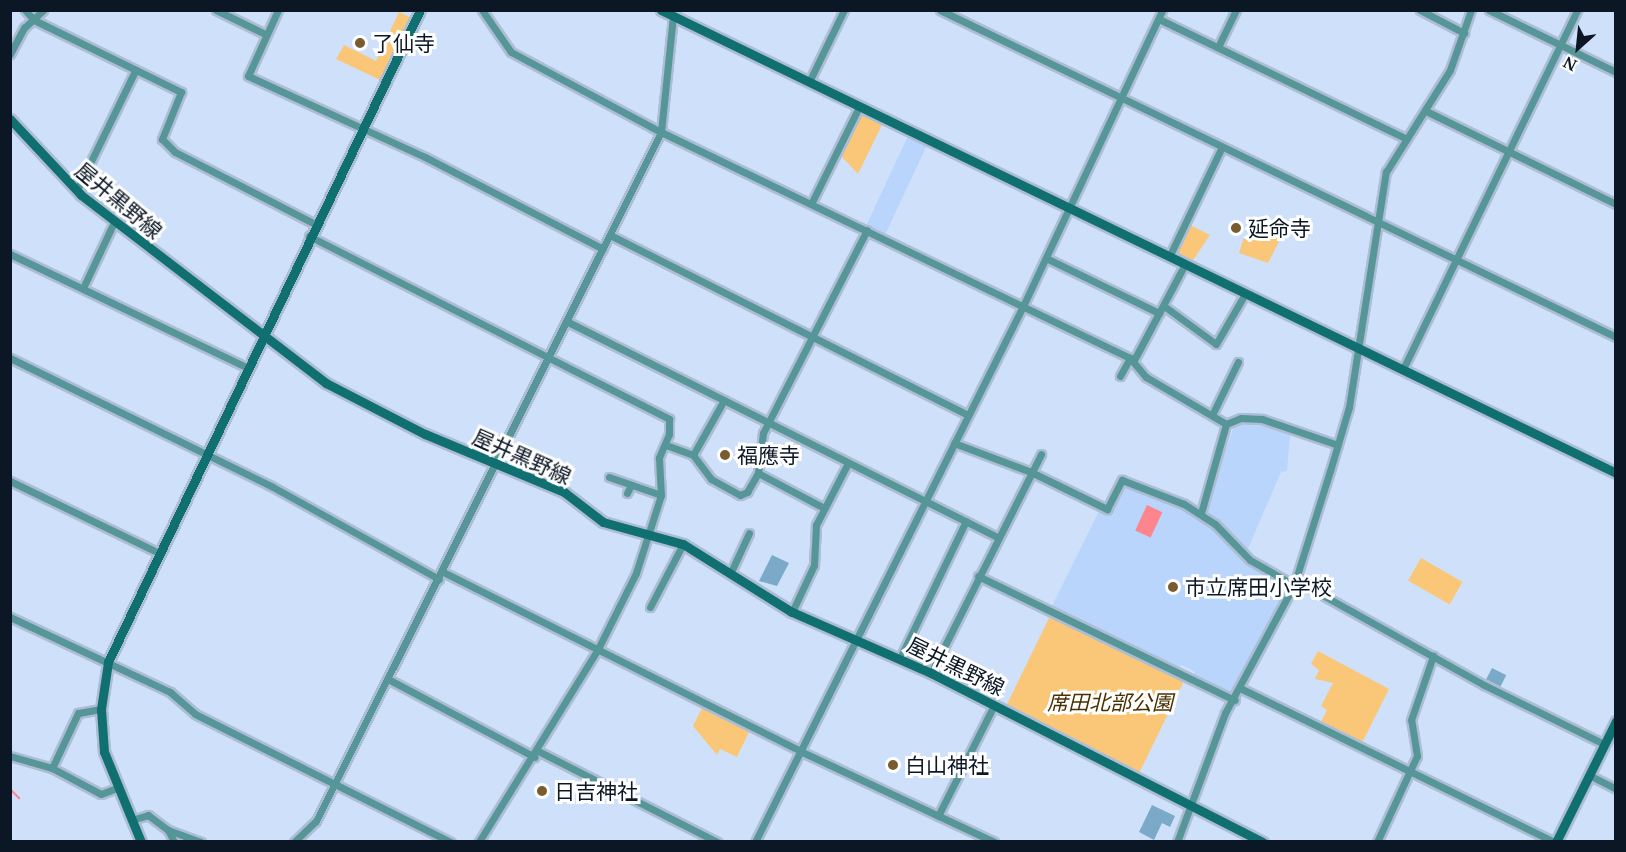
<!DOCTYPE html>
<html>
<head>
<meta charset="utf-8">
<style>
	body { margin:0 }
	#map { position:relative; width:1626px; height:852px; overflow:hidden; background:#cfe1fa; font-family:"Noto Serif","Noto Sans JP",serif }
	div>[style] { position:absolute }
	[style*='--x'] { left:calc(var(--x)*1px); top:calc(var(--y)*1px); width:calc(var(--w)*1px); rotate:calc(var(--a)*1deg) }
	.built>* { inset:0; background:#b9d5fc; transform-origin:0 0 }
	.green>* { inset:0; background:#fac779; transform-origin:0 0 }
	.water>* { inset:0; background:#fe858d; transform-origin:0 0 }
	.stream>* { height:2px; margin:-1px; padding:0 1px; transform-origin:1px; border-radius:1px; background:#fe858d }
	.building>* { inset:0; background:#7aaac8; transform-origin:0 0 }
	.roads { filter:drop-shadow(2px 0 #acbdd4) drop-shadow(-2px 0 #acbdd4) drop-shadow(0 2px #acbdd4) drop-shadow(0 -2px #acbdd4) }
	.street>* { height:7px; margin:-3.5px; padding:0 3.5px; transform-origin:3.5px; border-radius:3.5px; background:#569698 }
	.secondary>* { height:9px; margin:-4.5px; padding:0 4.5px; transform-origin:4.5px; border-radius:4.5px; background:#0f6f71 }
	.dots>* { width:16px; height:16px; translate:-50% -50%; box-sizing:border-box; border:3px solid #fff; border-radius:50% }
	span { translate:-50% -50%; white-space:nowrap; text-align:center; line-height:1.15; -webkit-text-stroke:6px #fff; paint-order:stroke }
	.poi-label { font-size:21px; color:#0c1726 }
	.left { translate:0 -50%; text-align:left }
	.street-label { font-size:21px; color:#0c1726 }
	.park-label { font-size:21px; color:#4a3000; font-style:italic }
	.frame { position:absolute; inset:0; border:12px solid #0c1726; pointer-events:none }
	.north { position:absolute; left:1548px; top:18px; width:60px; height:60px; -webkit-text-stroke:4px #fff; paint-order:stroke; rotate:207deg; font-size:16px; font-weight:700; line-height:24px; text-align:center; color:#0c1726 }
	.north::after { content:''; display:block; margin:auto; width:21px; height:27px; background:#0c1726; clip-path:polygon(50% 0,100% 100%,50% 72%,0 100%) }
</style>
</head>
<body>
<div id="map">
	<div class="built">
		<i style="left:908px;top:136px;width:21px;height:98px;rotate:25deg"></i>
		<i style="clip-path:polygon(1235px 423px,1265px 423px,1290px 434px,1287px 471px,1281px 472px,1247px 551px,1205px 510px)"></i>
		<i style="clip-path:polygon(1129px 483px,1177px 503px,1213px 527px,1246px 561px,1284px 583px,1286px 590px,1232px 695px,1195px 678px,1194px 671px,1182px 665px,1176px 668px,1051px 608px,1100px 509px,1108px 514px)"></i>
	</div>
	<div class="green">
		<i style="clip-path:polygon(399px 12px,410px 17px,380px 80px,336px 59px,344px 45px,376px 61px)"></i>
		<i style="clip-path:polygon(859px 113px,882px 125px,858px 174px,839px 154px)"></i>
		<i style="clip-path:polygon(1260px 219px,1286px 228px,1268px 263px,1239px 253px,1244px 237px,1253px 239px)"></i>
		<i style="clip-path:polygon(1188px 224px,1210px 235px,1191px 263px,1177px 256px,1176px 250px)"></i>
		<i style="left:1421px;top:558px;width:48px;height:26px;rotate:30deg"></i>
		<i style="left:1050px;top:616px;width:149px;height:101px;rotate:26deg"></i>
		<i style="clip-path:polygon(1318px 651px,1389px 689px,1362px 743px,1321px 722px,1327px 710px,1321px 706px,1333px 683px,1315px 679px,1319px 670px,1311px 664px)"></i>
		<i style="clip-path:polygon(704px 704px,750px 730px,737px 757px,720px 749px,717px 755px,693px 726px)"></i>
	</div>
	<div class="water">
		<i style="left:1147px;top:505px;width:17px;height:28px;rotate:25deg"></i>
	</div>
	<div class="stream">
		<i style="--x:10;--y:789;--w:13;--a:45"></i>
	</div>
	<div class="building">
		<i style="clip-path:polygon(772px 555px,789px 563px,777px 586px,759px 581px)"></i>
		<i style="left:1492px;top:668px;width:16px;height:13px;rotate:27deg"></i>
		<i style="clip-path:polygon(1152px 805px,1175px 816px,1170px 827px,1162px 823px,1154px 840px,1139px 832px)"></i>
	</div>
	<div class="roads">
		<div class="street">
			<i style="--x:25;--y:10;--w:13;--a:48"></i>
			<i style="--x:34;--y:20;--w:164;--a:26.1"></i>
			<i style="--x:181;--y:92;--w:51;--a:112"></i>
			<i style="--x:162;--y:139;--w:18;--a:45"></i>
			<i style="--x:175;--y:152;--w:157;--a:27.2"></i>
			<i style="--x:216;--y:10;--w:55;--a:26.1"></i>
			<i style="--x:278;--y:10;--w:72;--a:114.4"></i>
			<i style="--x:248;--y:76;--w:195;--a:24.6"></i>
			<i style="--x:425;--y:157;--w:200;--a:27.3"></i>
			<i style="--x:482;--y:10;--w:51;--a:55.4"></i>
			<i style="--x:511;--y:52;--w:170;--a:28.1"></i>
			<i style="--x:661;--y:132;--w:521;--a:25.73"></i>
			<i style="--x:1130;--y:358;--w:25;--a:50"></i>
			<i style="--x:1146;--y:377;--w:93;--a:30.4"></i>
			<i style="--x:940;--y:10;--w:751;--a:25.81"></i>
			<i style="--x:1420;--y:10;--w:50;--a:27.6"></i>
			<i style="--x:1489;--y:10;--w:141;--a:26"></i>
			<i style="--x:1161;--y:20;--w:273;--a:25.8"></i>
			<i style="--x:1218;--y:47;--w:41;--a:-64.1"></i>
			<i style="--x:10;--y:54;--w:30;--a:-62"></i>
			<i style="--x:24;--y:28;--w:26;--a:-43"></i>
			<i style="--x:809;--y:82;--w:80;--a:-64.1"></i>
			<i style="--x:1428;--y:112;--w:209;--a:26.1"></i>
			<i style="--x:77;--y:190;--w:130;--a:-64"></i>
			<i style="--x:812;--y:202;--w:106;--a:-63.7"></i>
			<i style="--x:610;--y:235;--w:401;--a:26.7"></i>
			<i style="--x:309;--y:236;--w:404;--a:26.9"></i>
			<i style="--x:669;--y:419;--w:15;--a:90"></i>
			<i style="--x:669;--y:434;--w:26;--a:113"></i>
			<i style="--x:659;--y:458;--w:37;--a:87"></i>
			<i style="--x:661;--y:495;--w:82;--a:107.8"></i>
			<i style="--x:636;--y:573;--w:85;--a:116.6"></i>
			<i style="--x:598;--y:649;--w:227;--a:121.7"></i>
			<i style="--x:10;--y:254;--w:262;--a:25.6"></i>
			<i style="--x:1169;--y:257;--w:122;--a:-64.3"></i>
			<i style="--x:1046;--y:258;--w:126;--a:26"></i>
			<i style="--x:83;--y:288;--w:73;--a:-64.8"></i>
			<i style="--x:1164;--y:306;--w:64;--a:36.2"></i>
			<i style="--x:1216;--y:344;--w:58;--a:-59.9"></i>
			<i style="--x:566;--y:321;--w:483;--a:26.6"></i>
			<i style="--x:10;--y:358;--w:291;--a:26.1"></i>
			<i style="--x:271;--y:486;--w:192;--a:29"></i>
			<i style="--x:1134;--y:360;--w:109;--a:-62"></i>
			<i style="--x:1403;--y:369;--w:399;--a:-64.1"></i>
			<i style="--x:1120;--y:376;--w:21;--a:-61"></i>
			<i style="--x:724;--y:400;--w:63;--a:119.4"></i>
			<i style="--x:693;--y:455;--w:30;--a:53"></i>
			<i style="--x:711;--y:479;--w:33;--a:29"></i>
			<i style="--x:740;--y:495;--w:8;--a:-23"></i>
			<i style="--x:747;--y:492;--w:22;--a:-60"></i>
			<i style="--x:758;--y:473;--w:40;--a:-82.9"></i>
			<i style="--x:763;--y:433;--w:228;--a:-62.9"></i>
			<i style="--x:1212;--y:415;--w:59;--a:-63.9"></i>
			<i style="--x:1226;--y:424;--w:16;--a:-22"></i>
			<i style="--x:1241;--y:418;--w:21;--a:3"></i>
			<i style="--x:1262;--y:419;--w:80;--a:18.9"></i>
			<i style="--x:954;--y:443;--w:82;--a:20.6"></i>
			<i style="--x:1031;--y:472;--w:85;--a:26"></i>
			<i style="--x:1107;--y:509;--w:33;--a:-63"></i>
			<i style="--x:1122;--y:480;--w:66;--a:21.2"></i>
			<i style="--x:1184;--y:504;--w:37;--a:33"></i>
			<i style="--x:1215;--y:524;--w:50;--a:45.8"></i>
			<i style="--x:1250;--y:560;--w:51;--a:29.6"></i>
			<i style="--x:1294;--y:585;--w:6;--a:-31"></i>
			<i style="--x:1299;--y:582;--w:212;--a:29.1"></i>
			<i style="--x:1484;--y:685;--w:134;--a:26.2"></i>
			<i style="--x:666;--y:445;--w:29;--a:20"></i>
			<i style="--x:758;--y:473;--w:75;--a:27.9"></i>
			<i style="--x:609;--y:477;--w:55;--a:19.1"></i>
			<i style="--x:10;--y:481;--w:163;--a:25.8"></i>
			<i style="--x:627;--y:493;--w:9;--a:-63"></i>
			<i style="--x:1201;--y:513;--w:92;--a:-74.3"></i>
			<i style="--x:443;--y:572;--w:399;--a:26.6"></i>
			<i style="--x:800;--y:751;--w:214;--a:25.1"></i>
			<i style="--x:730;--y:574;--w:45;--a:-65.1"></i>
			<i style="--x:978;--y:576;--w:285;--a:25.8"></i>
			<i style="--x:650;--y:607;--w:71;--a:-62.4"></i>
			<i style="--x:792;--y:612;--w:52;--a:-64.9"></i>
			<i style="--x:814;--y:565;--w:40;--a:-87.1"></i>
			<i style="--x:816;--y:525;--w:70;--a:-62.7"></i>
			<i style="--x:10;--y:617;--w:177;--a:25.1"></i>
			<i style="--x:170;--y:692;--w:33;--a:41"></i>
			<i style="--x:195;--y:714;--w:286;--a:26.6"></i>
			<i style="--x:900;--y:658;--w:152;--a:-64.3"></i>
			<i style="--x:931;--y:673;--w:245;--a:-63.3"></i>
			<i style="--x:388;--y:679;--w:166;--a:28"></i>
			<i style="--x:1242;--y:689;--w:347;--a:26.1"></i>
			<i style="--x:101;--y:709;--w:23;--a:170"></i>
			<i style="--x:78;--y:713;--w:61;--a:115.3"></i>
			<i style="--x:52;--y:768;--w:55;--a:28"></i>
			<i style="--x:101;--y:794;--w:17;--a:-21"></i>
			<i style="--x:538;--y:751;--w:201;--a:26.9"></i>
			<i style="--x:10;--y:756;--w:44;--a:15.9"></i>
			<i style="--x:1589;--y:775;--w:30;--a:27"></i>
			<i style="--x:938;--y:816;--w:124;--a:-63.2"></i>
			<i style="--x:131;--y:820;--w:18;--a:-16"></i>
			<i style="--x:148;--y:815;--w:25;--a:37"></i>
			<i style="--x:168;--y:830;--w:13;--a:63"></i>
			<i style="--x:168;--y:830;--w:35;--a:20"></i>
			<i style="--x:294;--y:842;--w:30;--a:-44"></i>
			<i style="--x:316;--y:821;--w:771;--a:-63.4"></i>
			<i style="--x:661;--y:132;--w:117;--a:-84.1"></i>
			<i style="--x:755;--y:842;--w:599;--a:-63.43"></i>
			<i style="--x:1023;--y:306;--w:327;--a:-64.8"></i>
			<i style="--x:1177;--y:842;--w:138;--a:-69.6"></i>
			<i style="--x:1225;--y:713;--w:145;--a:-61.7"></i>
			<i style="--x:1294;--y:585;--w:120;--a:-72.5"></i>
			<i style="--x:1330;--y:471;--w:67;--a:-73.5"></i>
			<i style="--x:1349;--y:407;--w:238;--a:-81.1"></i>
			<i style="--x:1386;--y:172;--w:120;--a:-57.9"></i>
			<i style="--x:1450;--y:70;--w:64;--a:-70.7"></i>
			<i style="--x:1377;--y:842;--w:95;--a:-65.1"></i>
			<i style="--x:1417;--y:756;--w:36;--a:-99"></i>
			<i style="--x:1411;--y:720;--w:68;--a:-71"></i>
		</div>
		<div class="secondary">
			<i style="--x:661;--y:10;--w:1061;--a:25.86"></i>
			<i style="--x:10;--y:119;--w:104;--a:46.9"></i>
			<i style="--x:81;--y:195;--w:309;--a:37.5"></i>
			<i style="--x:326;--y:383;--w:111;--a:27.3"></i>
			<i style="--x:425;--y:434;--w:151;--a:22.6"></i>
			<i style="--x:564;--y:492;--w:49;--a:37.6"></i>
			<i style="--x:603;--y:522;--w:83;--a:15.4"></i>
			<i style="--x:683;--y:544;--w:128;--a:32"></i>
			<i style="--x:792;--y:612;--w:152;--a:23.7"></i>
			<i style="--x:931;--y:673;--w:372;--a:27"></i>
			<i style="--x:141;--y:842;--w:97;--a:-112.3"></i>
			<i style="--x:104;--y:752;--w:43;--a:-94"></i>
			<i style="--x:101;--y:709;--w:48;--a:-81.5"></i>
			<i style="--x:108;--y:662;--w:723;--a:-64.43"></i>
			<i style="--x:1556;--y:842;--w:135;--a:-63.6"></i>
		</div>
	</div>
	<div class="dots">
		<i style="left:360px;top:43px;background:#785b2e"></i>
		<i style="left:1236px;top:228px;background:#785b2e"></i>
		<i style="left:725px;top:455px;background:#785b2e"></i>
		<i style="left:1173px;top:587px;background:#785b2e"></i>
		<i style="left:893px;top:765px;background:#785b2e"></i>
		<i style="left:542px;top:791px;background:#785b2e"></i>
	</div>
	<div class="poi-label">
		<span class="left" style="left:372px;top:43px">了仙寺</span>
		<span class="left" style="left:1248px;top:228px">延命寺</span>
		<span class="left" style="left:737px;top:455px">福應寺</span>
		<span class="left" style="left:1185px;top:587px">市立席田小学校</span>
		<span class="left" style="left:905px;top:765px">白山神社</span>
		<span class="left" style="left:554px;top:791px">日吉神社</span>
	</div>
	<div class="street-label">
		<span style="left:119px;top:200px;rotate:40deg">屋井黒野線</span>
		<span style="left:522px;top:456px;rotate:24deg">屋井黒野線</span>
		<span style="left:956px;top:666px;rotate:26deg">屋井黒野線</span>
	</div>
	<div class="park-label">
		<span style="left:1110px;top:702px">席田北部公園</span>
	</div>
	<div class="frame"></div>
	<div class="north">N</div>
</div>
</body>
</html>
